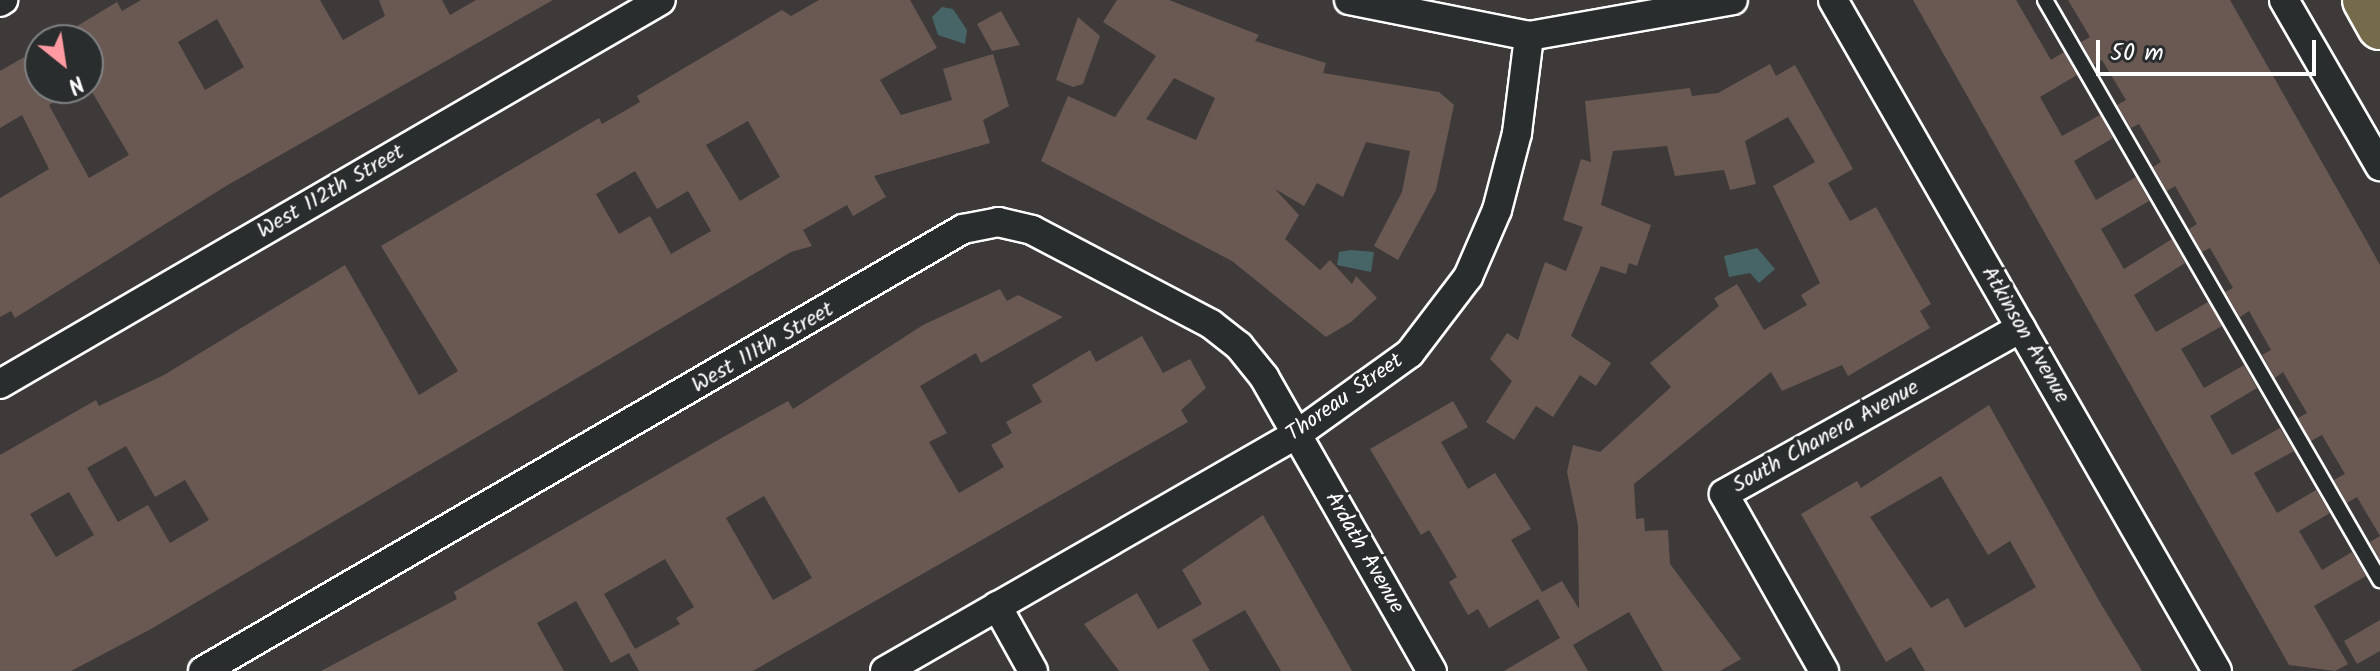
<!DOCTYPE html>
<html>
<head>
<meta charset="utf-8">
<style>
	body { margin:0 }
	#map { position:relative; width:2380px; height:671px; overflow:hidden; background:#3d3a39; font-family:Kalam,sans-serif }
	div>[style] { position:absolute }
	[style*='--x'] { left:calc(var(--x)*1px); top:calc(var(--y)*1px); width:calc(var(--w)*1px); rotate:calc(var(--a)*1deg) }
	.water>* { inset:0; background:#476567 }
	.building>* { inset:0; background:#6a5953 }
	.roads { filter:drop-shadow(2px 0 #fff) drop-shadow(-2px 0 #fff) drop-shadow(0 2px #fff) drop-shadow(0 -2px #fff) }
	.lane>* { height:14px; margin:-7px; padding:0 7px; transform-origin:7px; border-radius:7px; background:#2a2d2e }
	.street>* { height:28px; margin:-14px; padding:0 14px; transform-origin:14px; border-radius:14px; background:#2a2d2e }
	.primary>* { height:44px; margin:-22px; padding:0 22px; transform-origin:22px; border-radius:22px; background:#756b4b }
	span { translate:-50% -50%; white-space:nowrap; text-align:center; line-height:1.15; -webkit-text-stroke:7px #2a2d2e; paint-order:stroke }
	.street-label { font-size:22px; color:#fff }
	.north { position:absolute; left:24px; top:24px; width:80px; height:80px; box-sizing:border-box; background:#2a2d2e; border:2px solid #7f8182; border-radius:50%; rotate:150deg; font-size:22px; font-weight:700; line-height:32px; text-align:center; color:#fff }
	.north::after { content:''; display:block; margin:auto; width:28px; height:36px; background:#ff9aa2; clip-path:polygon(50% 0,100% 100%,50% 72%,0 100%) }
	.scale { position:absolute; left:2096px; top:40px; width:220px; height:36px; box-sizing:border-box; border:4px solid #fff; border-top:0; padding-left:10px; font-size:24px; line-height:28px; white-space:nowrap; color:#fff; -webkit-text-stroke:6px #2a2d2e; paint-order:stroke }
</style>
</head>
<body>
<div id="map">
	<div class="water">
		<i style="clip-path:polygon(942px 7px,953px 9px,967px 30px,965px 44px,938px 35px,932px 17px)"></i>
		<i style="clip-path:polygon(1757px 248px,1775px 269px,1759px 283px,1750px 273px,1729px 277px,1724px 256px)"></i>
		<i style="clip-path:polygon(1351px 250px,1374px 252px,1371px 272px,1337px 265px,1339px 252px)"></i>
	</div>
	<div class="building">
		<i style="clip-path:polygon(evenodd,141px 0,320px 0,343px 40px,385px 16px,379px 0,442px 0,450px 15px,476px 0,553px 0,226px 186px,15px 318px,11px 311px,0 317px,0 198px,49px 169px,22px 115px,0 128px,0 71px,40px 48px,40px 88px,79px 88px,49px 105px,89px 178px,129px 155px,88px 85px,88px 40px,54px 40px,117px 2px,122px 11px,141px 0,217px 19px,244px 67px,205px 90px,178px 42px,217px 19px)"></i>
		<i style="clip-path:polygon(evenodd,819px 0,910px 0,937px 48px,880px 80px,901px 115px,952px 100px,943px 69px,993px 54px,1009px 106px,983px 120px,990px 143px,874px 176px,886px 197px,853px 216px,847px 205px,803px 230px,812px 246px,791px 252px,151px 629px,71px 671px,0 671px,0 455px,96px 400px,99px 406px,164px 375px,345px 265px,419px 395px,458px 371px,381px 246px,599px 118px,602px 124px,640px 102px,637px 96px,782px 10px,791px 16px,819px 0,748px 121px,780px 177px,740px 201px,706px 145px,748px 121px,819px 0,635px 171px,657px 209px,688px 191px,711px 231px,671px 254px,650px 216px,619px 234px,596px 194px,635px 171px,819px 0,126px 446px,155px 497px,185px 480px,209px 520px,170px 543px,148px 505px,118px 522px,87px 468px,126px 446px,819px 0,69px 492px,94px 535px,56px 557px,30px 514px,69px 492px)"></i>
		<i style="clip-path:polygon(evenodd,1117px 0,1169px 0,1259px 35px,1255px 41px,1326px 63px,1323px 73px,1439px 92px,1454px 105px,1436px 190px,1398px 260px,1374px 246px,1402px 192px,1410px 151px,1366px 142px,1343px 197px,1317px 183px,1304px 206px,1275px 189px,1299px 215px,1285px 239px,1320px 270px,1330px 260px,1352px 284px,1356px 276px,1377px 298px,1351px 322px,1326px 337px,1232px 261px,1041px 161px,1068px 96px,1115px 117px,1156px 56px,1103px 22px,1117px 0,1174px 78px,1215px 98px,1196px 140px,1146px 119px,1174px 78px)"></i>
		<i style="clip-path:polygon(1913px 0,2016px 0,2051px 60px,2064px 52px,2077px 75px,2040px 97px,2062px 136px,2100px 115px,2113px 138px,2074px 161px,2096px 200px,2136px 177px,2149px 201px,2101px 229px,2124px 269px,2172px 239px,2185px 263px,2134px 295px,2156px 332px,2208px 302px,2222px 326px,2181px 349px,2204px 388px,2244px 365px,2257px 388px,2210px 416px,2232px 455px,2280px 428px,2294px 451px,2254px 473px,2277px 513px,2316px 490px,2330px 513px,2299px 531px,2322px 570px,2352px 552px,2366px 576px,2314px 606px,2348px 664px,2335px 671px,2289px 665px)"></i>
		<i style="clip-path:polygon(2068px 0,2230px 0,2369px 245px,2380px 265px,2380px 560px,2370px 542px,2380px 536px,2357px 497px,2347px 503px,2334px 480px,2345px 474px,2322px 435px,2311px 441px,2298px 418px,2307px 413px,2283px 372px,2275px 378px,2262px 355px,2271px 350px,2249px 311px,2240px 317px,2225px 292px,2233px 288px,2210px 248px,2202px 252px,2189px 229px,2197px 224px,2175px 186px,2167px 191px,2153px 167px,2161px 162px,2139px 124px,2131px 128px,2117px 105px,2126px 100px,2102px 60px,2094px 65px,2081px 42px,2090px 37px)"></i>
		<i style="clip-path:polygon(1001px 11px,1020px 45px,992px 51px,977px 24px)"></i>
		<i style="clip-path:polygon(1078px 17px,1100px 36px,1083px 84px,1073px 87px,1056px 80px)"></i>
		<i style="clip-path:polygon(1770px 64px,1776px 76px,1795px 65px,1853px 169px,1828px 183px,1850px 221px,1876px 207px,1931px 304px,1920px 311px,1930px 328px,1848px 376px,1842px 365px,1782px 391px,1771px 372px,1634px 484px,1636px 519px,1644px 518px,1645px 531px,1668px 530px,1670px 564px,1741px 659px,1720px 671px,1663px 671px,1629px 612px,1573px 645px,1588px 671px,1504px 671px,1560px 638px,1538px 599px,1489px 628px,1478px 609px,1468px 615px,1449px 582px,1457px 577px,1429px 530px,1421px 535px,1370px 449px,1453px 401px,1468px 427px,1441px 442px,1468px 489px,1495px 473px,1531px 529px,1511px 540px,1542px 592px,1562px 581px,1579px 609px,1578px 525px,1567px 472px,1573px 445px,1600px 452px,1671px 387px,1650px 363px,1719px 306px,1714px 298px,1737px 284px,1764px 330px,1807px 305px,1801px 295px,1820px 283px,1773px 186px,1815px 162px,1788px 117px,1745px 141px,1756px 184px,1730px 190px,1724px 170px,1675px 176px,1667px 146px,1613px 151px,1601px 205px,1651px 225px,1637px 266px,1629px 263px,1626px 274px,1601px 266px,1571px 336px,1611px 363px,1596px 386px,1580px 375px,1553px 417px,1536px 406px,1514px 440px,1486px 422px,1512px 381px,1490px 359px,1507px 333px,1518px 340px,1545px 262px,1566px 271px,1583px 227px,1563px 220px,1581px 159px,1591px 162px,1585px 101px,1690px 88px,1692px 96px,1718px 93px)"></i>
		<i style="clip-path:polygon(evenodd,1000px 289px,1007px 301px,1018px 295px,1063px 317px,981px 363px,976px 353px,920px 386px,947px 433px,929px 442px,959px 493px,1004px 467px,991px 445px,1012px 433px,1006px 422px,1042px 402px,1032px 385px,1090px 350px,1096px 362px,1142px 336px,1163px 373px,1190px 359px,1206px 388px,1181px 410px,1188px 422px,753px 671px,639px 671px,629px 653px,611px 663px,576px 601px,537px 623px,564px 671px,321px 671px,457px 599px,454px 592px,725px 436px,788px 401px,793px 409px,923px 325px,1000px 289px,764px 496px,812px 578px,773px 600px,726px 518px,764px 496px,1000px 289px,665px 559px,694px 607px,676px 618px,680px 624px,635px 649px,604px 594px,665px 559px)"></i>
		<i style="clip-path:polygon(evenodd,1989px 405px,2101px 604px,2142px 671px,1925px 671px,1911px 647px,1886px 662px,1801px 514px,1857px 481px,1861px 488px,1989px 405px,1941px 476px,1988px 555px,2010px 541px,2036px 587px,1965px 628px,1948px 598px,1931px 608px,1870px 517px,1941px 476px)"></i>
		<i style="clip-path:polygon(1263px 515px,1352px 671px,1281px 671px,1245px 610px,1192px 640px,1210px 671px,1119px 671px,1084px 624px,1137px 593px,1158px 629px,1202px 604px,1182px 570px)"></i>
		<i style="clip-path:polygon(2380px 620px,2380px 651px,2357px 664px,2344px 641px)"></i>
	</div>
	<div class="roads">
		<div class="lane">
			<i style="--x:2045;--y:0;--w:670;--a:59.99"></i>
		</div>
		<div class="street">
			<i style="--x:1349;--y:0;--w:184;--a:11.3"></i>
			<i style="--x:1833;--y:0;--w:773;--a:60.22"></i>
			<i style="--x:2284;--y:0;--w:192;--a:60"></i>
			<i style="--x:0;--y:2;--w:4;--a:-34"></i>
			<i style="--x:0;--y:384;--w:764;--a:-30.15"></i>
			<i style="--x:997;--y:606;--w:74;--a:61"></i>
			<i style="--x:203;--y:671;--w:879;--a:-30.18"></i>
			<i style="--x:963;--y:229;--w:36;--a:-11"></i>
			<i style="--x:998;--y:222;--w:35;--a:13"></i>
			<i style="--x:1032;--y:230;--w:202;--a:27.7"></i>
			<i style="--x:1211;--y:324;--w:36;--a:38"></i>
			<i style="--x:1239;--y:346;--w:40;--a:51"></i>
			<i style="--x:1264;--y:377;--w:339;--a:60.3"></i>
			<i style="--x:885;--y:671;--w:474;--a:-29.9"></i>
			<i style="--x:1296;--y:435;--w:140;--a:-35.7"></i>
			<i style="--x:1410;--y:353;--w:96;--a:-52.7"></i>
			<i style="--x:1468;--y:277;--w:73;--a:-66.6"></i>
			<i style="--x:1497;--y:210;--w:80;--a:-75.4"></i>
			<i style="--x:1517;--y:133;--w:98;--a:-82.9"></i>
			<i style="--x:1529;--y:36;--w:207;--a:-10"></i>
			<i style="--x:1824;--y:671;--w:203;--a:-119.5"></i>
			<i style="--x:1724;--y:494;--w:340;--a:-29.2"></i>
		</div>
		<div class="primary">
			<i style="--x:2365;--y:0;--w:31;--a:61"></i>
		</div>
	</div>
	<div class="street-label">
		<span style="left:331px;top:192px;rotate:-30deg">West 112th Street</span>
		<span style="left:2025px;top:335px;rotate:60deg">Atkinson Avenue</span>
		<span style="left:763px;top:348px;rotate:-30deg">West 111th Street</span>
		<span style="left:1345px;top:398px;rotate:-35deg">Thoreau Street</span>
		<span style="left:1826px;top:437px;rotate:-29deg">South Chanera Avenue</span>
		<span style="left:1364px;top:553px;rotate:60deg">Ardath Avenue</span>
	</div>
	<div class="north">N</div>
	<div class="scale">50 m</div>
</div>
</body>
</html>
